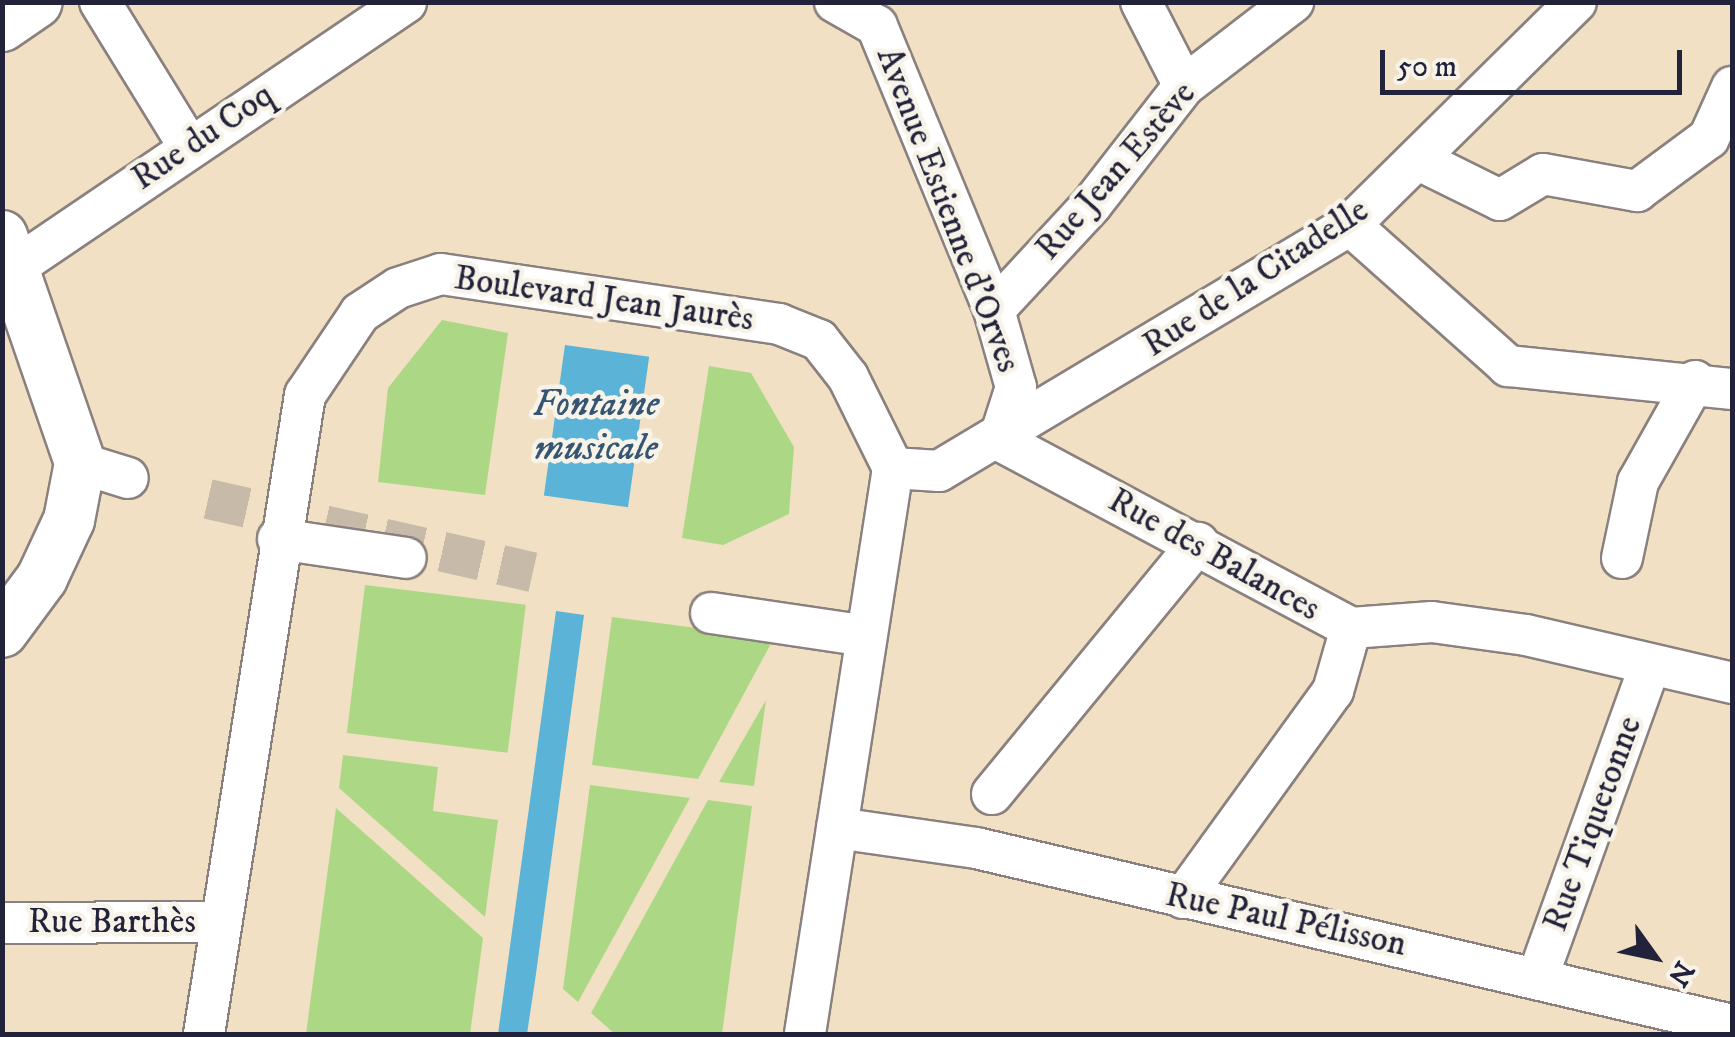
<!DOCTYPE html>
<html>
<head>
<meta charset="utf-8">
<style>
	body { margin:0 }
	#map { position:relative; width:1735px; height:1037px; overflow:hidden; background:#f1e0c3; font-family:"IM FELL DW Pica",serif }
	div>[style] { position:absolute }
	[style*='--x'] { left:calc(var(--x)*1px); top:calc(var(--y)*1px); width:calc(var(--w)*1px); rotate:calc(var(--a)*1deg) }
	.green>* { inset:0; background:#acd885; transform-origin:0 0 }
	.water>* { inset:0; background:#5bb4d8; transform-origin:0 0 }
	.minor-tunnel>* { height:40px; margin-top:-20px; transform-origin:0; background:repeating-linear-gradient(90deg,#c8baa8 0 40px,transparent 0 60px) }
	.roads { filter:drop-shadow(2px 0 #8a817f) drop-shadow(-2px 0 #8a817f) drop-shadow(0 2px #8a817f) drop-shadow(0 -2px #8a817f) }
	.minor>* { height:40px; margin:-20px; padding:0 20px; transform-origin:20px; border-radius:20px; background:#fff }
	.major>* { height:50px; margin:-25px; padding:0 25px; transform-origin:25px; border-radius:25px; background:#fff }
	span { translate:-50% -50%; white-space:nowrap; text-align:center; line-height:1.15; -webkit-text-stroke:9px #f7f3e8; paint-order:stroke }
	.street-label { font-size:35px; color:#22223b }
	.water-label { font-size:38px; color:#365572; font-style:italic }
	.frame { position:absolute; inset:0; border:5px solid #22223b; pointer-events:none }
	.north { position:absolute; left:1605px; top:907px; width:100px; height:100px; -webkit-text-stroke:8px #f7f3e8; paint-order:stroke; rotate:123deg; font-size:28px; font-weight:700; line-height:40px; text-align:center; color:#22223b }
	.north::after { content:''; display:block; margin:auto; width:35px; height:45px; background:#22223b; clip-path:polygon(50% 0,100% 100%,50% 72%,0 100%) }
	.scale { position:absolute; left:1380px; top:50px; width:302px; height:45px; box-sizing:border-box; border:5px solid #22223b; border-top:0; padding-left:12px; font-size:30px; line-height:35px; white-space:nowrap; color:#22223b; -webkit-text-stroke:8px #f7f3e8; paint-order:stroke }
</style>
</head>
<body>
<div id="map">
	<div class="green">
		<i style="clip-path:polygon(442px 320px,508px 333px,485px 495px,378px 482px,388px 388px)"></i>
		<i style="clip-path:polygon(709px 366px,751px 373px,794px 447px,789px 514px,723px 545px,682px 538px)"></i>
		<i style="left:365px;top:585px;width:162px;height:149px;rotate:7deg"></i>
		<i style="clip-path:polygon(612px 617px,774px 638px,698px 779px,592px 765px)"></i>
		<i style="clip-path:polygon(766px 700px,754px 786px,719px 782px)"></i>
		<i style="clip-path:polygon(343px 755px,438px 767px,433px 811px,498px 820px,485px 917px,339px 788px)"></i>
		<i style="clip-path:polygon(590px 785px,690px 798px,578px 1002px,563px 989px)"></i>
		<i style="clip-path:polygon(708px 800px,752px 806px,722px 1034px,615px 1034px,591px 1013px)"></i>
		<i style="clip-path:polygon(336px 808px,483px 938px,470px 1034px,306px 1034px)"></i>
	</div>
	<div class="water">
		<i style="left:565px;top:345px;width:85px;height:152px;rotate:8deg"></i>
		<i style="clip-path:polygon(556px 611px,584px 615px,536px 974px,527px 1034px,498px 1034px)"></i>
	</div>
	<div class="minor-tunnel">
		<i style="--x:208;--y:499;--w:333;--a:12.7"></i>
	</div>
	<div class="roads">
		<div class="minor">
			<i style="--x:100;--y:2;--w:168;--a:58.4"></i>
			<i style="--x:835;--y:2;--w:48;--a:29.7"></i>
			<i style="--x:877;--y:26;--w:307;--a:67.6"></i>
			<i style="--x:994;--y:310;--w:80;--a:74.1"></i>
			<i style="--x:1016;--y:387;--w:56;--a:107.8"></i>
			<i style="--x:1141;--y:2;--w:94;--a:62.9"></i>
			<i style="--x:1419;--y:160;--w:90;--a:26.3"></i>
			<i style="--x:1500;--y:200;--w:50;--a:-31.2"></i>
			<i style="--x:1543;--y:174;--w:96;--a:10.3"></i>
			<i style="--x:1637;--y:191;--w:89;--a:-36.4"></i>
			<i style="--x:1709;--y:138;--w:56;--a:-65.7"></i>
			<i style="--x:1350;--y:225;--w:212;--a:41.7"></i>
			<i style="--x:1508;--y:366;--w:225;--a:5.9"></i>
			<i style="--x:2;--y:276;--w:488;--a:-34.1"></i>
			<i style="--x:994;--y:310;--w:144;--a:-47.2"></i>
			<i style="--x:1092;--y:204;--w:150;--a:-52.1"></i>
			<i style="--x:1184;--y:86;--w:138;--a:-37.6"></i>
			<i style="--x:999;--y:440;--w:399;--a:28.1"></i>
			<i style="--x:1351;--y:628;--w:81;--a:-4.2"></i>
			<i style="--x:1432;--y:622;--w:95;--a:7.9"></i>
			<i style="--x:1526;--y:635;--w:212;--a:13.1"></i>
			<i style="--x:80;--y:463;--w:50;--a:17.4"></i>
			<i style="--x:893;--y:468;--w:46;--a:3.7"></i>
			<i style="--x:939;--y:471;--w:479;--a:-30.9"></i>
			<i style="--x:1350;--y:225;--w:317;--a:-44.6"></i>
			<i style="--x:278;--y:539;--w:129;--a:8.4"></i>
			<i style="--x:1622;--y:558;--w:78;--a:-78.1"></i>
			<i style="--x:1638;--y:482;--w:116;--a:-60.6"></i>
			<i style="--x:711;--y:613;--w:157;--a:8.4"></i>
			<i style="--x:992;--y:794;--w:325;--a:-50.6"></i>
			<i style="--x:837;--y:828;--w:140;--a:8.2"></i>
			<i style="--x:976;--y:848;--w:776;--a:13.18"></i>
			<i style="--x:1183;--y:898;--w:256;--a:-54.1"></i>
			<i style="--x:1333;--y:691;--w:66;--a:-74.1"></i>
			<i style="--x:2;--y:923;--w:219;--a:-0.3"></i>
			<i style="--x:1537;--y:979;--w:331;--a:-70.2"></i>
			<i style="--x:204;--y:1034;--w:647;--a:-81.02"></i>
			<i style="--x:305;--y:395;--w:99;--a:-56.1"></i>
			<i style="--x:360;--y:313;--w:45;--a:-33.3"></i>
			<i style="--x:398;--y:288;--w:45;--a:-18"></i>
			<i style="--x:441;--y:274;--w:342;--a:8.4"></i>
			<i style="--x:779;--y:324;--w:43;--a:21.8"></i>
			<i style="--x:819;--y:340;--w:47;--a:51.9"></i>
			<i style="--x:848;--y:377;--w:102;--a:63.7"></i>
			<i style="--x:893;--y:468;--w:573;--a:98.84"></i>
		</div>
		<div class="major">
			<i style="--x:2;--y:26;--w:42;--a:-34.4"></i>
			<i style="--x:2;--y:236;--w:240;--a:71"></i>
			<i style="--x:80;--y:463;--w:58;--a:100.9"></i>
			<i style="--x:69;--y:520;--w:64;--a:115"></i>
			<i style="--x:42;--y:578;--w:67;--a:126.5"></i>
		</div>
	</div>
	<div class="street-label">
		<span style="left:203px;top:137px;rotate:-34deg">Rue du Coq</span>
		<span style="left:1116px;top:171px;rotate:-49deg">Rue Jean Estève</span>
		<span style="left:948px;top:210px;rotate:69deg">Avenue Estienne d'Orves</span>
		<span style="left:1256px;top:278px;rotate:-33deg">Rue de la Citadelle</span>
		<span style="left:604px;top:299px;rotate:8deg">Boulevard Jean Jaurès</span>
		<span style="left:1214px;top:555px;rotate:29deg">Rue des Balances</span>
		<span style="left:1593px;top:824px;rotate:-70deg">Rue Tiquetonne</span>
		<span style="left:1286px;top:920px;rotate:12deg">Rue Paul Pélisson</span>
		<span style="left:112px;top:922px">Rue Barthès</span>
	</div>
	<div class="water-label">
		<span style="left:596px;top:427px">Fontaine<br>musicale</span>
	</div>
	<div class="frame"></div>
	<div class="north">N</div>
	<div class="scale">50 m</div>
</div>
</body>
</html>
